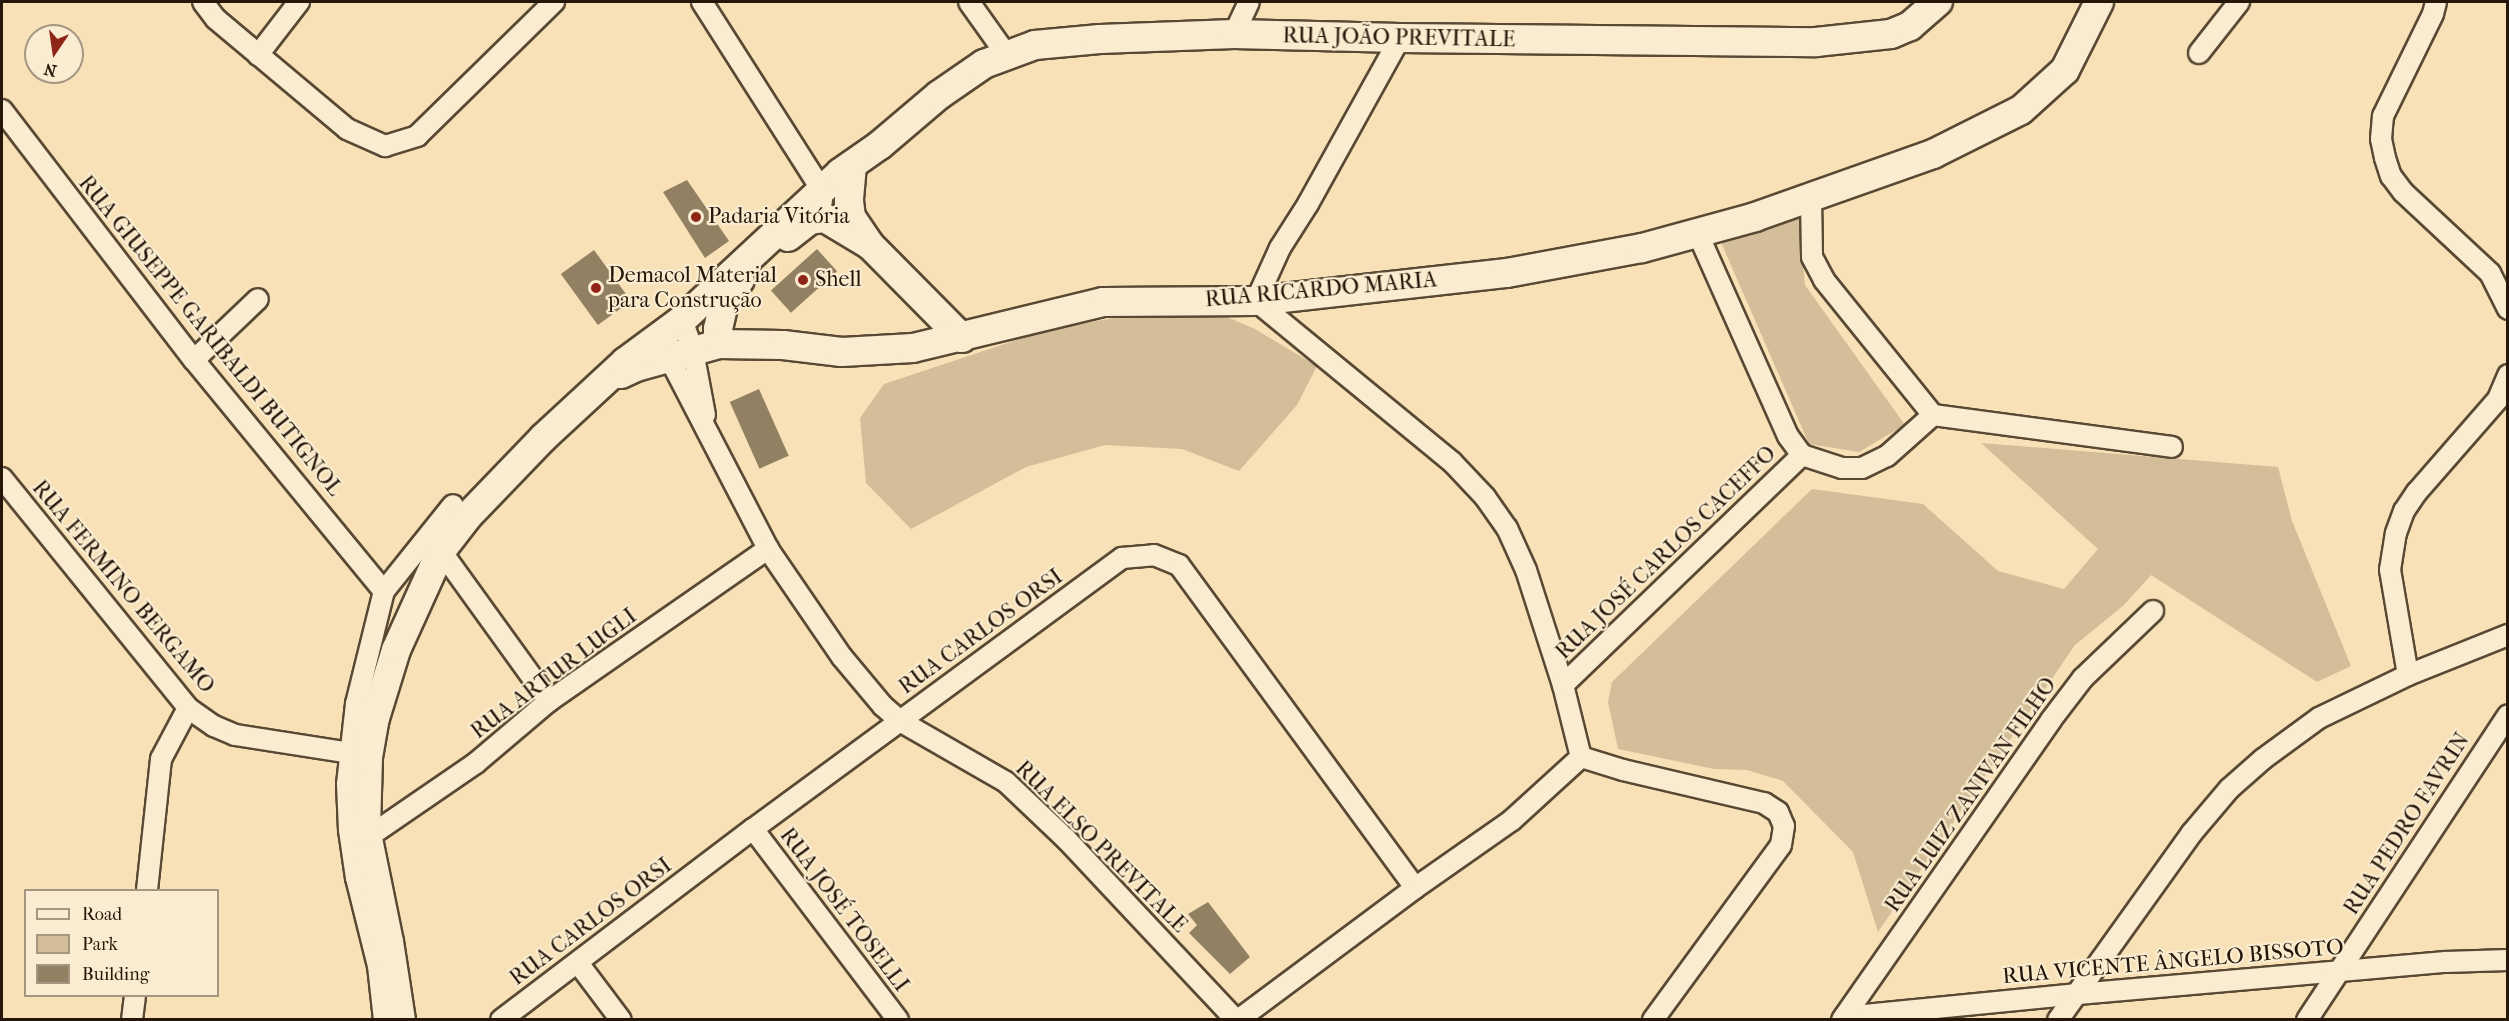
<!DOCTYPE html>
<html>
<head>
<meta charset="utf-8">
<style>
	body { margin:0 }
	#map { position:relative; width:2509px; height:1021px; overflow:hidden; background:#f8e1b6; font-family:"IM FELL French Canon",serif }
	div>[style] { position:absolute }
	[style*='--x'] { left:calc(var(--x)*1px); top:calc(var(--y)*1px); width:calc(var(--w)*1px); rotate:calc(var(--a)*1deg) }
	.green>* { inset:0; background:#d4be99 }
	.building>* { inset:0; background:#928063; transform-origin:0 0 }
	.roads { filter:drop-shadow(2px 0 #594934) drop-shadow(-2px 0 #594934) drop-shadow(0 2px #594934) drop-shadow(0 -2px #594934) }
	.street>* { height:20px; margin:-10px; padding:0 10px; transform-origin:10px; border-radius:10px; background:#faecd0 }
	.secondary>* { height:28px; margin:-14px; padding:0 14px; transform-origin:14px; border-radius:14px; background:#faecd0 }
	.dots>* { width:16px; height:16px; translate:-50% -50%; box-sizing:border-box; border:3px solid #faecd0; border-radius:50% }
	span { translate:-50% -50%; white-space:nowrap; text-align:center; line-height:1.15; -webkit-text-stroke:4.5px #faecd0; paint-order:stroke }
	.street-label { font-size:22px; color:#241609 }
	.poi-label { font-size:22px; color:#241609 }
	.left { translate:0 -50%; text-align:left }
	.frame { position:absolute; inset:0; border:3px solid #241609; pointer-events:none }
	.legend { position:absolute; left:24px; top:889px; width:195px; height:108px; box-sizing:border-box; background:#faecd0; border:2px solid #a49680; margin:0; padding:8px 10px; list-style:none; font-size:18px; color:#241609 }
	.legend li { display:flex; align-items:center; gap:12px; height:30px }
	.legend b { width:30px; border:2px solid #a49680 }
	.north { position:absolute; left:24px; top:24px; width:60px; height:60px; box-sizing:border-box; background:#faecd0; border:2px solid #a49680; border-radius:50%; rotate:193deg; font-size:16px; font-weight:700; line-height:24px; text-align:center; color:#241609 }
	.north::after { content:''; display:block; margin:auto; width:21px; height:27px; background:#8f2418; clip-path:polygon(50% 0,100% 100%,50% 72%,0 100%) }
</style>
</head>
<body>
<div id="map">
	<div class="green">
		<i style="clip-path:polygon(1798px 204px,1805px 285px,1905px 425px,1859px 452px,1809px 444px,1720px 240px)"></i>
		<i style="clip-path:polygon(1227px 317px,1255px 329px,1317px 366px,1297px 405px,1239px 471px,1182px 449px,1105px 445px,1026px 467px,911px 529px,866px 483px,860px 418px,884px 384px,1047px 330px,1114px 318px)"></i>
		<i style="clip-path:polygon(1981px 443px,2278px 467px,2292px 521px,2351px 666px,2317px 682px,2151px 575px,2124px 605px,2075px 645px,1878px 932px,1853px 852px,1783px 781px,1747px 770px,1714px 769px,1618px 749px,1608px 702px,1612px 682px,1812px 489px,1923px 504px,1998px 571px,2064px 589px,2098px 549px)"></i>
	</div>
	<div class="building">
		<i style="clip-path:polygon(687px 180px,729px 241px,705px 258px,663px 192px)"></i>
		<i style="left:817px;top:249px;width:30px;height:62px;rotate:48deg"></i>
		<i style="left:594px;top:250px;width:63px;height:41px;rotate:54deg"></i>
		<i style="left:759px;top:389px;width:73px;height:32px;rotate:66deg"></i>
		<i style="clip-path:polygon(1208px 902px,1250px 957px,1230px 974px,1189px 933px,1197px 925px,1188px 914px)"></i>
	</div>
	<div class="roads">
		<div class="street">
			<i style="--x:203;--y:2;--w:21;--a:53"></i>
			<i style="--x:216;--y:19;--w:171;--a:40"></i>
			<i style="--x:347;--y:129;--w:42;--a:24.1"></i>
			<i style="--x:385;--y:146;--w:34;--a:-17"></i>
			<i style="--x:417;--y:136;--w:192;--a:-44.4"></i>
			<i style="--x:702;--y:2;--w:222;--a:57.5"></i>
			<i style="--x:821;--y:189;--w:12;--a:85"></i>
			<i style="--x:969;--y:2;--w:64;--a:54.6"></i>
			<i style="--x:2436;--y:2;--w:12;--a:104"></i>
			<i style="--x:2433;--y:14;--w:114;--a:116.1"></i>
			<i style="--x:2383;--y:116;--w:23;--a:95"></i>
			<i style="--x:2381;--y:139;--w:19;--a:78"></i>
			<i style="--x:2385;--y:158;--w:19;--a:72"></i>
			<i style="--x:2391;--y:176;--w:20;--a:53"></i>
			<i style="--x:2403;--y:192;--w:119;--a:43"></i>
			<i style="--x:2490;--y:273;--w:40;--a:63.4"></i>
			<i style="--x:1234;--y:34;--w:35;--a:-65"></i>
			<i style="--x:1400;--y:38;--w:190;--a:119"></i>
			<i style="--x:1308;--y:204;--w:52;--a:122.5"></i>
			<i style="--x:1280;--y:248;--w:58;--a:114.4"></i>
			<i style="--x:1256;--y:301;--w:254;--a:39.4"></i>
			<i style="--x:1452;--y:462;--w:48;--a:46.7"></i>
			<i style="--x:1485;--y:497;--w:38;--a:55"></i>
			<i style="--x:1507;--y:528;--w:46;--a:65.7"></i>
			<i style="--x:1526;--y:570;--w:121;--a:72.2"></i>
			<i style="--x:1563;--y:685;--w:74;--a:76"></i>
			<i style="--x:1581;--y:757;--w:44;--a:17.2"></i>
			<i style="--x:1623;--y:770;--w:145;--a:13.2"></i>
			<i style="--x:1764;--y:803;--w:17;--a:33"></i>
			<i style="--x:1778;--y:812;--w:15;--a:67"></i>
			<i style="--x:1784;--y:826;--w:19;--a:99"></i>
			<i style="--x:1781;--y:845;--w:217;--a:126.2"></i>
			<i style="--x:2199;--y:53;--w:65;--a:-51.9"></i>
			<i style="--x:258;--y:55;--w:67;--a:-52.3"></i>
			<i style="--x:2;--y:110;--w:315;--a:52.5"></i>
			<i style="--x:194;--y:360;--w:299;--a:50.6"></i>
			<i style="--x:1811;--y:198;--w:59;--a:89"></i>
			<i style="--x:1812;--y:257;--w:26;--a:62"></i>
			<i style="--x:1824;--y:280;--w:174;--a:51.1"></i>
			<i style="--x:1933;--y:415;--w:241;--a:7.6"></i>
			<i style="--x:1698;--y:234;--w:221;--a:66"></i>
			<i style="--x:1788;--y:436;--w:24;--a:54"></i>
			<i style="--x:1802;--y:455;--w:42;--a:18"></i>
			<i style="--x:1842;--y:468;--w:20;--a:0"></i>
			<i style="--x:1862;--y:468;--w:28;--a:-26"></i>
			<i style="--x:1887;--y:456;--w:62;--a:-41.7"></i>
			<i style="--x:682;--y:320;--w:33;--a:70"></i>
			<i style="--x:693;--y:351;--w:65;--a:79.4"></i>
			<i style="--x:664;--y:348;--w:226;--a:62.6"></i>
			<i style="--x:768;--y:549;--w:131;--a:55.6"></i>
			<i style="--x:842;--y:657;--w:64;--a:50.1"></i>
			<i style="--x:883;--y:706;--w:23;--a:41"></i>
			<i style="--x:900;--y:721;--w:122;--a:29.9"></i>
			<i style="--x:1006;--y:782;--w:83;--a:43.5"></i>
			<i style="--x:1066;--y:839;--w:248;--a:46.8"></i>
			<i style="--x:194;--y:360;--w:88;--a:-43.6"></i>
			<i style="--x:2;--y:478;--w:296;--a:51"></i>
			<i style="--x:188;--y:708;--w:32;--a:35"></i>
			<i style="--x:214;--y:726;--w:23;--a:23"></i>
			<i style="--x:235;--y:735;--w:116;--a:8.9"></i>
			<i style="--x:441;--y:551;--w:185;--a:54.2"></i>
			<i style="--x:2408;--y:675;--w:107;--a:-99.7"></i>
			<i style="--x:2390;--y:570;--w:37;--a:-81"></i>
			<i style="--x:2396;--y:533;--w:23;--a:-70"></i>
			<i style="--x:2404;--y:511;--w:23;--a:-56"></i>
			<i style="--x:2417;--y:492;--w:123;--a:-48.9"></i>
			<i style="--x:2498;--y:399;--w:26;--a:-67"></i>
			<i style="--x:1563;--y:685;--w:332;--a:-43.9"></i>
			<i style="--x:753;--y:829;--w:240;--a:52.8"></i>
			<i style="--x:368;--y:837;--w:131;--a:-34.4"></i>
			<i style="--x:476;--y:763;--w:96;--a:-40.3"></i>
			<i style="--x:549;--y:701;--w:267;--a:-34.8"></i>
			<i style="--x:147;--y:890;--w:132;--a:-83.9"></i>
			<i style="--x:161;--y:759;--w:58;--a:-62.1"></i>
			<i style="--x:578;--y:963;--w:71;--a:53"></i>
			<i style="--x:1844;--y:1017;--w:235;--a:-5.6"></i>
			<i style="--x:2078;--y:994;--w:369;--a:-5"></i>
			<i style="--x:2446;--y:962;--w:62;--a:-1.8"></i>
			<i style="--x:132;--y:1020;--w:24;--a:-83"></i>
			<i style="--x:384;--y:1020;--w:54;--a:-96.3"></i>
			<i style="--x:378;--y:966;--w:91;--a:-104"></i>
			<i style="--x:356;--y:878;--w:49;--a:-98.3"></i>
			<i style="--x:349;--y:830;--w:46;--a:-92.5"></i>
			<i style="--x:347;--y:784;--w:81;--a:-83.6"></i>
			<i style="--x:356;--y:704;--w:116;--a:-76.1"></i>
			<i style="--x:384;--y:591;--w:110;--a:-51.3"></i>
			<i style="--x:501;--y:1020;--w:316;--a:-37.2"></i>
			<i style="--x:753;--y:829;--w:458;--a:-36.3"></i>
			<i style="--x:1122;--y:558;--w:32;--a:-5"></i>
			<i style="--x:1154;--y:555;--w:27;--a:22"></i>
			<i style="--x:1179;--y:565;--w:400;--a:53.8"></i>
			<i style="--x:1238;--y:1020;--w:221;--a:-36.7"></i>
			<i style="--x:1415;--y:888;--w:118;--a:-35"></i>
			<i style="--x:1512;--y:820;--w:93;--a:-42.4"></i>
			<i style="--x:1842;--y:1020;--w:366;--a:-55.1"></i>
			<i style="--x:2051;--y:720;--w:53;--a:-52.7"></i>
			<i style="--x:2083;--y:678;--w:97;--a:-43.7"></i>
			<i style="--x:2058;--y:1020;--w:229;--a:-54.4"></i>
			<i style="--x:2191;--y:834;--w:59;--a:-49.8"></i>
			<i style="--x:2229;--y:789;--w:45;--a:-41.4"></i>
			<i style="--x:2263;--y:759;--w:69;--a:-36.2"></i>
			<i style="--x:2319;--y:718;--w:99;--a:-25.8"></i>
			<i style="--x:2408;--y:675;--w:108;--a:-21.8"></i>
			<i style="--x:2307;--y:1020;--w:365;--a:-56.6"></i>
		</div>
		<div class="secondary">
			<i style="--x:852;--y:165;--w:36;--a:95"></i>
			<i style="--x:849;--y:201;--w:16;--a:83"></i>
			<i style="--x:851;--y:217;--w:34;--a:56"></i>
			<i style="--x:870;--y:245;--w:131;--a:45.3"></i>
			<i style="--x:788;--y:237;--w:28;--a:-38"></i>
			<i style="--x:810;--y:220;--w:15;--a:-8"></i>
			<i style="--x:825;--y:218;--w:52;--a:31"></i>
			<i style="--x:719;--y:344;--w:15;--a:-94"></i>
			<i style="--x:718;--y:329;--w:31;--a:-77"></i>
			<i style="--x:725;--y:299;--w:24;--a:-52"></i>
			<i style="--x:621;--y:374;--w:17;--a:-25"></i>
			<i style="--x:636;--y:367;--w:86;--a:-15.5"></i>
			<i style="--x:719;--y:344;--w:64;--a:0.9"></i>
			<i style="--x:783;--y:345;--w:59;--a:6.8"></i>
			<i style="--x:842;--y:352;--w:71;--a:-3.2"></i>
			<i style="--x:913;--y:348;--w:195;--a:-13.6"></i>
			<i style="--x:1103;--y:302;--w:153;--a:-0.4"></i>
			<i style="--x:1256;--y:301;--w:253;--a:-6.4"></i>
			<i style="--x:1507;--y:273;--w:137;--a:-10.5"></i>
			<i style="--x:1642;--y:248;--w:117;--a:-15.3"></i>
			<i style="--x:1755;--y:217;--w:189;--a:-19.5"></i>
			<i style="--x:1933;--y:154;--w:98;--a:-26.6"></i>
			<i style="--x:2021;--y:110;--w:59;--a:-42.3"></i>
			<i style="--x:2065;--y:70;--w:76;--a:-63.4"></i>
			<i style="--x:401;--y:1020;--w:79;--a:-98.7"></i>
			<i style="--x:389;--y:942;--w:115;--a:-101.5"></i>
			<i style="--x:366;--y:829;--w:72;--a:-88.4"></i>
			<i style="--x:368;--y:757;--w:40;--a:-80"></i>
			<i style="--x:375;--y:718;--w:71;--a:-72.8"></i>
			<i style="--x:396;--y:650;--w:109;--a:-65.6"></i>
			<i style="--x:441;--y:551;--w:44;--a:-52.4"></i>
			<i style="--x:468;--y:516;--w:108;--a:-46.1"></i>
			<i style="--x:543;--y:438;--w:112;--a:-42.8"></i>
			<i style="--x:625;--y:362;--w:71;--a:-36.4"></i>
			<i style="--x:682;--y:320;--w:216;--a:-42.9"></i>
			<i style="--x:840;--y:173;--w:49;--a:-35"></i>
			<i style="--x:880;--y:145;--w:77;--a:-40.3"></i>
			<i style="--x:939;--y:95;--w:55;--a:-34.6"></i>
			<i style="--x:984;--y:64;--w:54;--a:-20.4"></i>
			<i style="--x:1035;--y:45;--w:65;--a:-5.3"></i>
			<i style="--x:1100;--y:39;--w:134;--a:-2.1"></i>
			<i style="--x:1234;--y:34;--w:166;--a:1.4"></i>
			<i style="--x:1400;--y:38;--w:416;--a:0.6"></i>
			<i style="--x:1816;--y:42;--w:75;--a:-6.1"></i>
			<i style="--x:1891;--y:34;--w:21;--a:-23"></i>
			<i style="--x:1910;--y:26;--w:37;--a:-41"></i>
		</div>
	</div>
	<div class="dots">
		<i style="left:696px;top:217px;background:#8f2418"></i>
		<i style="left:803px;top:280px;background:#8f2418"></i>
		<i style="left:596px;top:288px;background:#8f2418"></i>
	</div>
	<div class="street-label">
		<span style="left:1399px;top:38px;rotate:1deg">RUA JOÃO PREVITALE</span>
		<span style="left:1321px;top:290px;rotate:-5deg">RUA RICARDO MARIA</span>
		<span style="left:210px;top:336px;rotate:51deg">RUA GIUSEPPE GARIBALDI BUTIGNOL</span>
		<span style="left:1666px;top:553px;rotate:-44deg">RUA JOSÉ CARLOS CACEFFO</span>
		<span style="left:123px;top:587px;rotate:50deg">RUA FERMINO BERGAMO</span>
		<span style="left:981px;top:632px;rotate:-36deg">RUA CARLOS ORSI</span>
		<span style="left:554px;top:674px;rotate:-37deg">RUA ARTUR LUGLI</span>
		<span style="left:1971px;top:795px;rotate:-55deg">RUA LUIZ ZANIVAN FILHO</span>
		<span style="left:2407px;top:824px;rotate:-57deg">RUA PEDRO FAVRIN</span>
		<span style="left:1101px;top:847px;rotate:45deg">RUA ELSO PREVITALE</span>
		<span style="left:844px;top:910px;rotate:53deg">RUA JOSÉ TOSELLI</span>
		<span style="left:591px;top:922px;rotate:-37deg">RUA CARLOS ORSI</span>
		<span style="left:2173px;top:962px;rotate:-5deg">RUA VICENTE ÂNGELO BISSOTO</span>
	</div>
	<div class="poi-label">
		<span class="left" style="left:708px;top:217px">Padaria Vitória</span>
		<span class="left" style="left:608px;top:288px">Demacol Material<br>para Construção</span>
		<span class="left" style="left:815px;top:280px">Shell</span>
	</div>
	<div class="frame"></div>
	<ul class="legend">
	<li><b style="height:8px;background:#faecd0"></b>Road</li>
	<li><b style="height:16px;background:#d4be99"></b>Park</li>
	<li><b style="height:16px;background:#928063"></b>Building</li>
	</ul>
	<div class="north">N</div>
</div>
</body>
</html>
